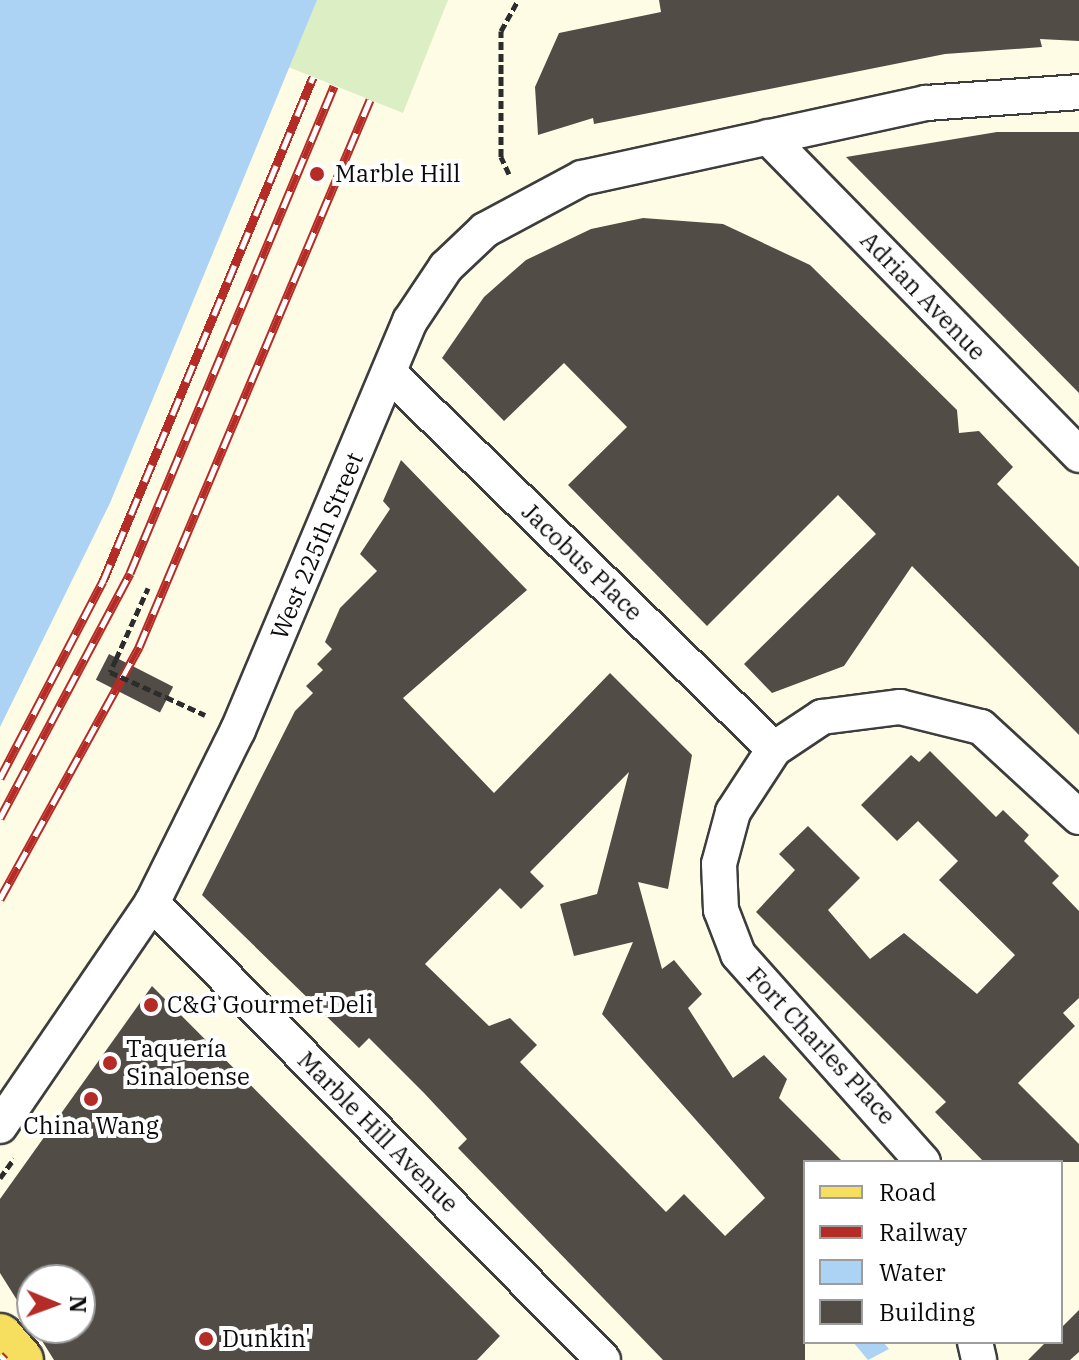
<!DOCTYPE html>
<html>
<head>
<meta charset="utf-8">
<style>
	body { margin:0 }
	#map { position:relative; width:1079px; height:1360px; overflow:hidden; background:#fffce6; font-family:"IBM Plex Serif",serif }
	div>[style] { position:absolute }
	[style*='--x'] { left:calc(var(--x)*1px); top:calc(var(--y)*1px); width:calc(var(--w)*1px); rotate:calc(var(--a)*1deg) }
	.pitch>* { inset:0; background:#dceec4 }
	.water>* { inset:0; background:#add3f4 }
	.building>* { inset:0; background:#524c46; transform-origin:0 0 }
	.path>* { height:5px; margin-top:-2.5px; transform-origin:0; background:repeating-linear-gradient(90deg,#2c2c2c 0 8px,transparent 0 12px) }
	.roads { filter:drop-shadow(2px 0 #3d3d3d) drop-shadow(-2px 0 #3d3d3d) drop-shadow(0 2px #3d3d3d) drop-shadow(0 -2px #3d3d3d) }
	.minor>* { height:34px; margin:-17px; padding:0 17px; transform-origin:17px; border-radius:17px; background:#fff }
	.primary>* { height:44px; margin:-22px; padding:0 22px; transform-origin:22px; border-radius:22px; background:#f6de5f }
	.rail>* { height:9px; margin-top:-4.5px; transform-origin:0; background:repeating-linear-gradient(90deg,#fff 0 18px,#b52b26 0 36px); box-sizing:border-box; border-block:2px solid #b52b26 }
	.path-bridge>* { height:5px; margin-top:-2.5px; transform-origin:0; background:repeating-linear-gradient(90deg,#2c2c2c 0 8px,transparent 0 12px) }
	.dots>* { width:22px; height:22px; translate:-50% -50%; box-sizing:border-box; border:4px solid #fff; border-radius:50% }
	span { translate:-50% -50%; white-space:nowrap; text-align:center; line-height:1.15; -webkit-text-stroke:8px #fff; paint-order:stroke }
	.poi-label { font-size:24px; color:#0a0a0a }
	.left { translate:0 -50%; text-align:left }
	.street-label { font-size:24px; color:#0a0a0a }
	.legend { position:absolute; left:803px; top:1160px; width:260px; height:184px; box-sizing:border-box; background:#fff; border:2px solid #9d9d9d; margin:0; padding:10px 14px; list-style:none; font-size:24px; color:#0a0a0a }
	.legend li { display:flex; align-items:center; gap:16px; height:40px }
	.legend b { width:40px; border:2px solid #9d9d9d }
	.north { position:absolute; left:16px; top:1264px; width:80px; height:80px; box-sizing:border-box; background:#fff; border:2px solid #9d9d9d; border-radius:50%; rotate:91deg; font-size:22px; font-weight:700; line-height:32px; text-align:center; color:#0a0a0a }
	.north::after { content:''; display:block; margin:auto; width:28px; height:36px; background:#b52b26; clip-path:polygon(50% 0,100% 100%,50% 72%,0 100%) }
</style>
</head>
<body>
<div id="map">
	<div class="pitch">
		<i style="clip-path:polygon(300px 0,448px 0,403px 113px,276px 62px)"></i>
	</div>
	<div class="water">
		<i style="clip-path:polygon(0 0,317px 0,110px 503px,0 727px)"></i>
		<i style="clip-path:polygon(853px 1342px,883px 1342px,889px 1349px,868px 1360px)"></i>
	</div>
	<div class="building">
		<i style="clip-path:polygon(659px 0,1079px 0,1079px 41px,1040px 39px,1042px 47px,945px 54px,594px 124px,593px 118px,538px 135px,535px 87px,559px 33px,661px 12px)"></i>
		<i style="clip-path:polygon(997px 132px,1079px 132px,1079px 393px,846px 157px)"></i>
		<i style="clip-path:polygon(643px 218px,723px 224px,810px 265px,957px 410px,959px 433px,979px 431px,1013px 467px,997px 484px,1079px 567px,1079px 735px,912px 566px,844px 666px,772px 693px,744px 664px,876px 534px,838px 495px,707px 626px,568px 485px,627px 427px,564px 363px,504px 421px,442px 358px,484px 297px,526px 260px,591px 229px)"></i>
		<i style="clip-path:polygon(evenodd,401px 460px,527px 590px,403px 698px,494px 793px,610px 673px,692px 755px,668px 889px,638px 882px,662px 969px,674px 960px,702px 994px,688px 1008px,733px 1078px,764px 1055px,787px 1079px,779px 1098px,843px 1162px,805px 1162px,805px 1360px,663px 1360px,458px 1148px,467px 1139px,424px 1093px,369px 1038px,359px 1048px,202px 895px,295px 711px,313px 693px,306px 686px,323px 670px,317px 664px,332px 649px,325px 642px,340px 608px,377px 571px,360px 554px,390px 509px,383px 501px,401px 460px,629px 772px,597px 894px,560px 904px,574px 956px,633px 942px,602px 1014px,765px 1198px,725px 1236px,684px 1194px,666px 1212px,520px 1062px,537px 1045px,510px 1018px,489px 1026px,425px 964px,500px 888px,521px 909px,544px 886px,530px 872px,629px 772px)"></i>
		<i style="left:109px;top:654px;width:72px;height:29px;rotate:27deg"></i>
		<i style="clip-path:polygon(930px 751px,996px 817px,1003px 810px,1029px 835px,1024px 841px,1059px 876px,1052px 883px,1079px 911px,1079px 998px,1063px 1013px,1075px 1026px,1018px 1083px,1079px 1144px,1079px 1162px,984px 1162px,935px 1112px,946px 1102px,756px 912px,795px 870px,779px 854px,808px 826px,860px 878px,828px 910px,870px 959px,904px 933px,977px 994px,1015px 955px,939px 880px,958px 861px,918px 821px,897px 841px,861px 805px,911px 755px,919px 762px)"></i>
		<i style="clip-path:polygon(152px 986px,500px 1336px,477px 1360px,54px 1360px,34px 1328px,80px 1328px,80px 1280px,32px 1280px,32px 1324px,0 1273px,0 1199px)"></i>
		<i style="clip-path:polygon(1079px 1310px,1079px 1352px,1070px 1360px,1028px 1360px,1046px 1342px,1061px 1342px,1061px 1328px)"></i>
	</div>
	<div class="path">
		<i style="--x:509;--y:174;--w:19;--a:-115"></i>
		<i style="--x:501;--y:157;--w:126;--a:-90"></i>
		<i style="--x:501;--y:31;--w:35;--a:-61"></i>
		<i style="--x:116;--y:659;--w:78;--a:-65.7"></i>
		<i style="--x:166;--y:697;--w:43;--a:24.8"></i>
		<i style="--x:0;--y:1178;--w:24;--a:-54"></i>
	</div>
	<div class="roads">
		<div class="minor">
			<i style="--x:768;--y:137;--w:445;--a:45.6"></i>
			<i style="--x:390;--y:374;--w:537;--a:44.32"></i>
			<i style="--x:152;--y:903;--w:642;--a:45.38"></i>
			<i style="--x:0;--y:1126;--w:270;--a:-55.7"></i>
			<i style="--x:152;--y:903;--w:193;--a:-63.6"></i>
			<i style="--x:238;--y:730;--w:444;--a:-67.2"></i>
			<i style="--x:410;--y:321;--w:65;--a:-56.3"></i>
			<i style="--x:446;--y:267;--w:54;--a:-43.5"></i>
			<i style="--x:485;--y:230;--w:110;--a:-28.2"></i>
			<i style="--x:582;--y:178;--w:352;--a:-12.3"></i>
			<i style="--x:926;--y:103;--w:153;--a:-4.1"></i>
			<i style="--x:923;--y:1162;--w:278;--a:-131.7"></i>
			<i style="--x:738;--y:954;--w:47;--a:-111.1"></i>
			<i style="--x:721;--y:910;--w:46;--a:-92.5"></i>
			<i style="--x:719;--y:864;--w:54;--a:-74.9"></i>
			<i style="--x:733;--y:812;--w:75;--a:-56.9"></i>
			<i style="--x:774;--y:749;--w:58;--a:-33.7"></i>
			<i style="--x:822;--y:717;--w:79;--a:-7.3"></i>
			<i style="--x:900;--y:707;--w:83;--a:13.9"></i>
			<i style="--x:981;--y:727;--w:133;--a:42.6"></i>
			<i style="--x:975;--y:1342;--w:18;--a:77"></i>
		</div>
		<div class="primary">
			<i style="--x:0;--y:1336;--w:32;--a:49"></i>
		</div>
	</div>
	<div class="rail">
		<i style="--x:0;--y:778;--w:222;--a:-62.4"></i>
		<i style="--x:103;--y:581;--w:546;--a:-67.38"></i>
		<i style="--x:0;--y:818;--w:277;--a:-62"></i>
		<i style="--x:130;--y:573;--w:528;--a:-67.27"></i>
		<i style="--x:0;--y:899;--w:288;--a:-61.1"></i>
		<i style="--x:139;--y:647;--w:594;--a:-67.11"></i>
		<i style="--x:0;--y:1355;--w:7;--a:45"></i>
	</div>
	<div class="path-bridge">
		<i style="--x:116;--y:659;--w:14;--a:115"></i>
		<i style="--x:110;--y:672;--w:61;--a:24.1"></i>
	</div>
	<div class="dots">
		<i style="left:317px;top:174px;background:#b52b26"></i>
		<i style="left:151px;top:1005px;background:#b52b26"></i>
		<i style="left:110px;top:1063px;background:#b52b26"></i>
		<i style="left:91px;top:1099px;background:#b52b26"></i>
		<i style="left:206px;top:1339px;background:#b52b26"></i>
	</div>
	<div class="poi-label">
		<span class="left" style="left:335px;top:174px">Marble Hill</span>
		<span class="left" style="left:167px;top:1005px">C&amp;G Gourmet Deli</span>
		<span class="left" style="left:126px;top:1063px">Taquería<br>Sinaloense</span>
		<span style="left:91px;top:1126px">China Wang</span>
		<span class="left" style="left:222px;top:1339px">Dunkin'</span>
	</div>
	<div class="street-label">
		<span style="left:923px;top:296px;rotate:46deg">Adrian Avenue</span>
		<span style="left:317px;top:546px;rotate:-67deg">West 225th Street</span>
		<span style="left:582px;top:562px;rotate:44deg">Jacobus Place</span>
		<span style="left:821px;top:1046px;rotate:47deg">Fort Charles Place</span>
		<span style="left:378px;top:1132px;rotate:45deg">Marble Hill Avenue</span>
	</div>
	<ul class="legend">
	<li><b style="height:10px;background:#f6de5f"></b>Road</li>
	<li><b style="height:10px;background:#b52b26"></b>Railway</li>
	<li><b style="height:22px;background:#add3f4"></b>Water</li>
	<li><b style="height:22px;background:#524c46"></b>Building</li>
	</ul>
	<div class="north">N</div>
</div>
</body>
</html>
